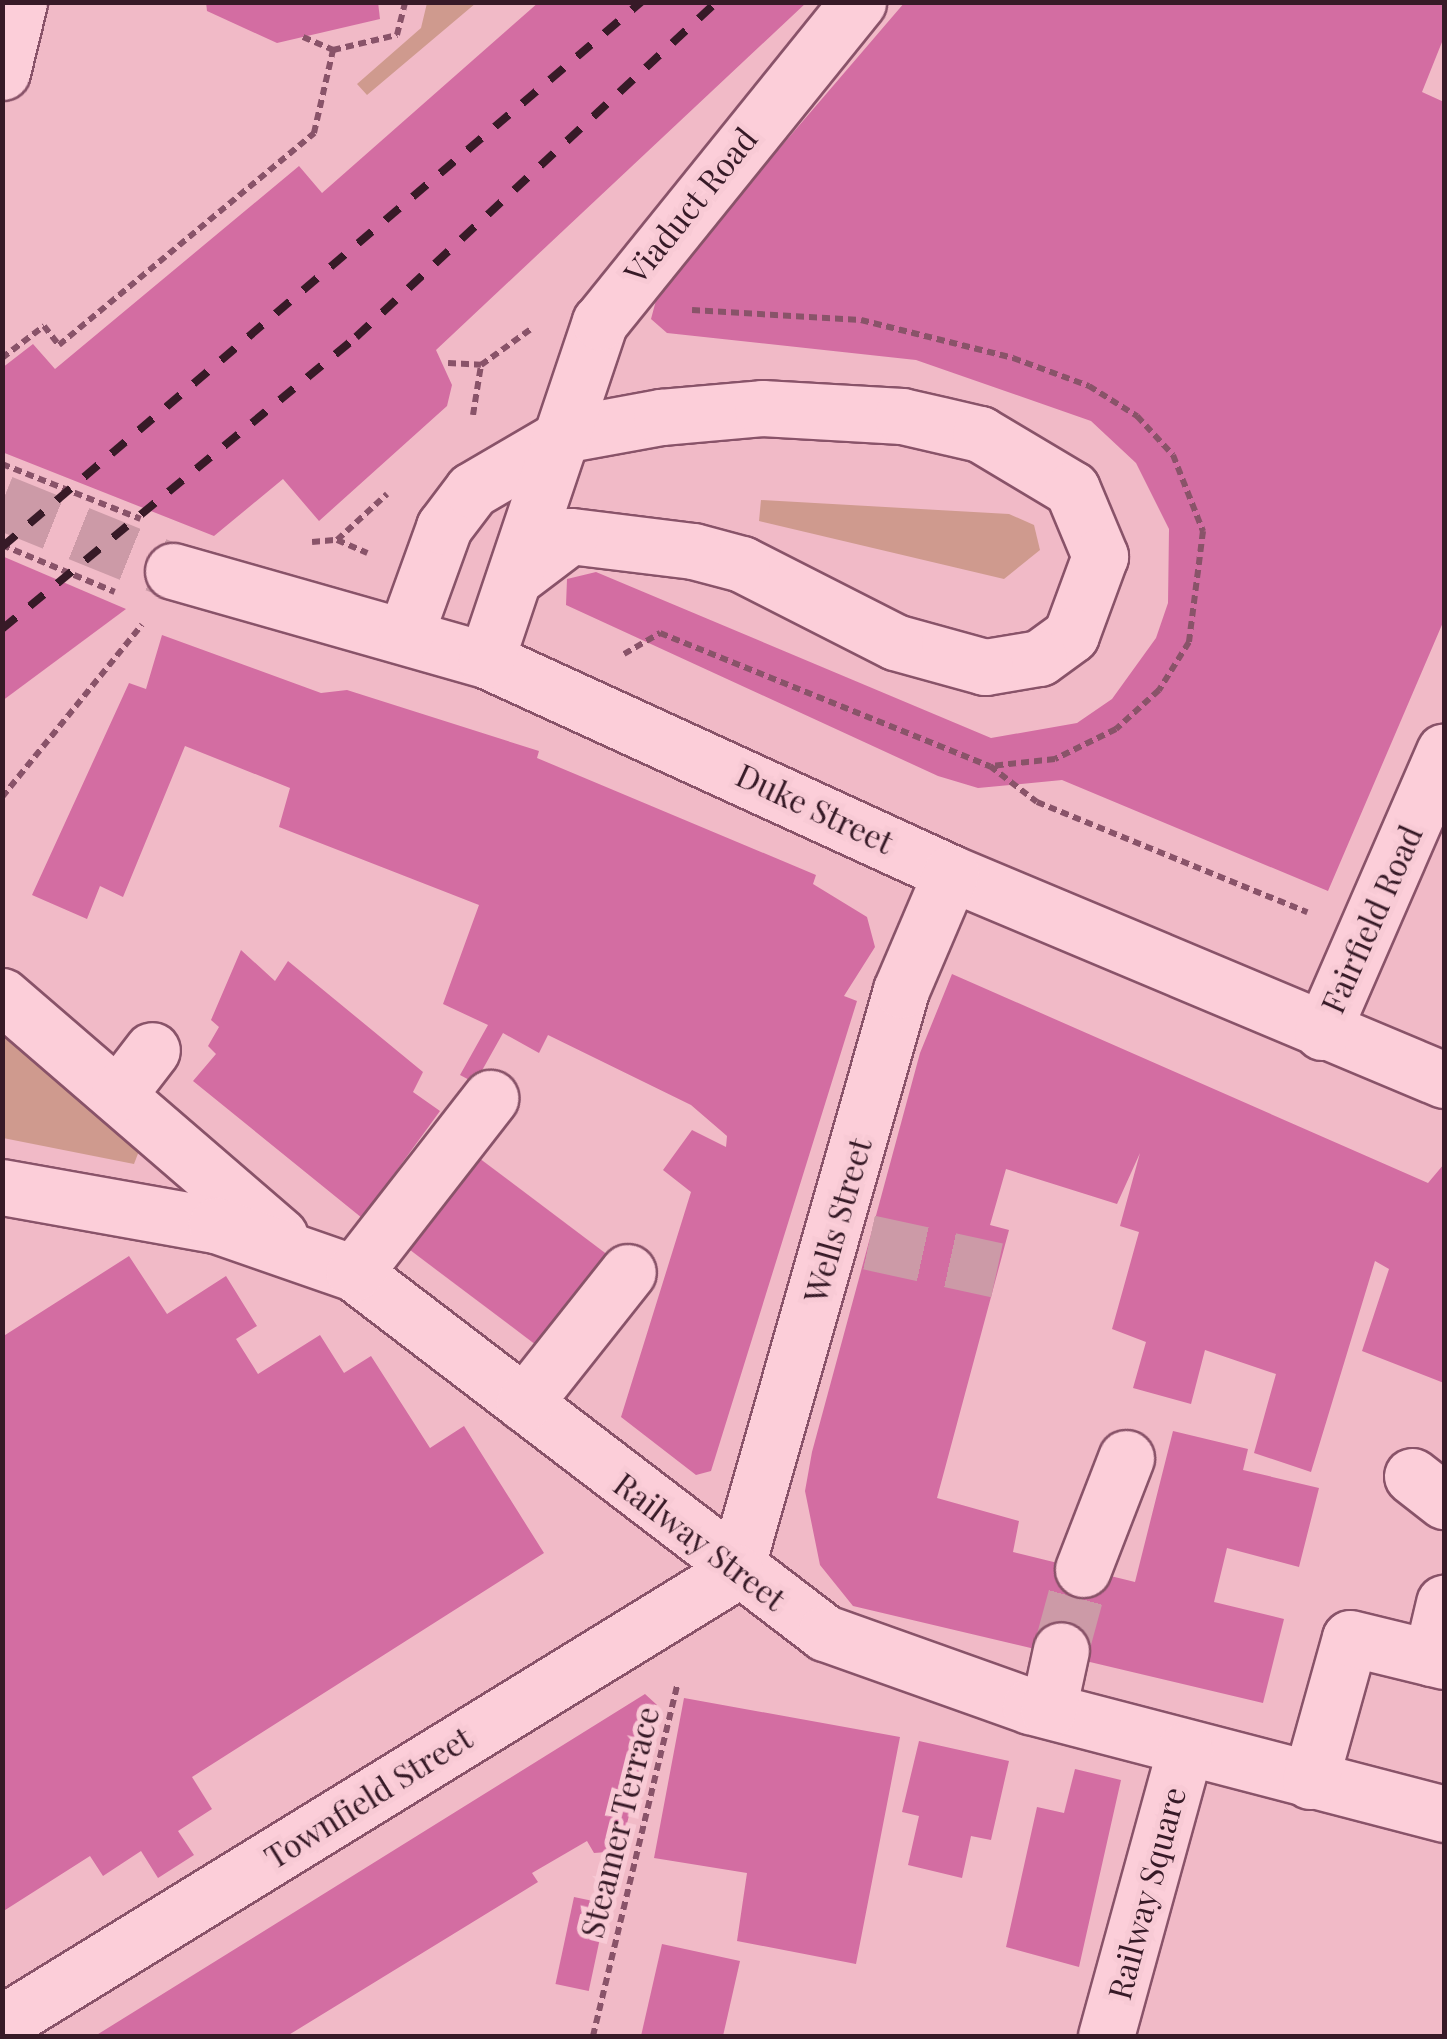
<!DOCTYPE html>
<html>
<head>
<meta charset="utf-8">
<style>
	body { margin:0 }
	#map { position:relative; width:1447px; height:2039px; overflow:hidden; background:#f1bac7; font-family:"Playfair Display",serif }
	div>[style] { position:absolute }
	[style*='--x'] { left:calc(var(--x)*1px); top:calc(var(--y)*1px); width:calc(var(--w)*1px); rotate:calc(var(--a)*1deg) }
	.green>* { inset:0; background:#cf9a8e }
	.building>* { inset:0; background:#d36da2; transform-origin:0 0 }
	.minor-tunnel>* { height:55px; margin-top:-27.5px; transform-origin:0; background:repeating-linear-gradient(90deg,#cc9aa7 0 55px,transparent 0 83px) }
	.path>* { height:6px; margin-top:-3px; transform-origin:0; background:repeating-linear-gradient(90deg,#895369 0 8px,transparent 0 13px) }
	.roads { filter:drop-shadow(2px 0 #895369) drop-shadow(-2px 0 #895369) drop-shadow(0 2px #895369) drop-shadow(0 -2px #895369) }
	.minor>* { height:55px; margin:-27.5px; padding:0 27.5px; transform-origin:27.5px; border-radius:27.5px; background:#fcced9 }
	.rail>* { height:8px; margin-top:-4px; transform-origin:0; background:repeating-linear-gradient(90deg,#371a27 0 18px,transparent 0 36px) }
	span { translate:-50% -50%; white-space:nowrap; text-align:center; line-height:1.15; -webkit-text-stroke:10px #f8cad5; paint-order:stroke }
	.street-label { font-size:32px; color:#371a27 }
	.frame { position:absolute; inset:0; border:5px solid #371a27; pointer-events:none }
</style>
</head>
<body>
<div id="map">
	<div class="green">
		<i style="clip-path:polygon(427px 3px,476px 3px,367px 95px,357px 84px,421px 28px)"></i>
		<i style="clip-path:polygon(761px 500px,1009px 514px,1034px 525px,1040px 550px,1004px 579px,759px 521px)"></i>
		<i style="clip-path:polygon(2px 1035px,139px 1151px,134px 1164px,3px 1138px)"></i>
	</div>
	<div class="building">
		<i style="clip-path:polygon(206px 2px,378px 2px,380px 19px,277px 43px,207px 11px)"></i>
		<i style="clip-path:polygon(539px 2px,807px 2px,436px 350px,452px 385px,447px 406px,319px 521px,283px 479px,214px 536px,2px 452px,2px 368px,33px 344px,55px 369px,299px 166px,322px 193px)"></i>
		<i style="clip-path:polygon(905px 2px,1444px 2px,1444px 37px,1422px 92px,1444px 102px,1444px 620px,1328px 891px,1062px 780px,978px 788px,938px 776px,566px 605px,567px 579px,596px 572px,991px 738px,1077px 723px,1112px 699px,1156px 638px,1168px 603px,1169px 529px,1136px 463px,1091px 421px,916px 360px,667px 333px,651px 319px,659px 289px)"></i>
		<i style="clip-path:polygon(2px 556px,126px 609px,2px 701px)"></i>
		<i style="clip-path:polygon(162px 635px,321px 693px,347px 690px,539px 751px,537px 758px,816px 875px,813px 884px,867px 917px,875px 947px,844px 996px,857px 1001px,711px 1471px,696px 1475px,621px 1417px,691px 1192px,663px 1170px,692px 1130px,726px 1147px,727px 1136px,691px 1105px,548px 1035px,539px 1053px,503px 1033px,475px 1083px,460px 1075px,488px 1025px,443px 1004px,479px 905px,279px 827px,290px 788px,185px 746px,123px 897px,100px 886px,87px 919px,32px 895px,129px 683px,146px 689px)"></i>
		<i style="clip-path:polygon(241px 950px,275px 981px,288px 961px,423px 1072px,413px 1092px,440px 1111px,362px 1218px,193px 1081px,216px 1054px,208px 1046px,219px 1027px,211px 1020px)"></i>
		<i style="clip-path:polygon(952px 974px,1428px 1183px,1444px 1164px,1444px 1383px,1362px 1351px,1389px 1269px,1375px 1261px,1311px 1472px,1254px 1453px,1276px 1374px,1205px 1350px,1191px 1404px,1133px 1388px,1146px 1342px,1112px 1329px,1139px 1232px,1120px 1226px,1140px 1153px,1117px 1204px,1006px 1169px,990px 1225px,1009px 1230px,937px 1498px,1019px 1521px,1013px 1552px,1135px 1582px,1173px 1431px,1248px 1449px,1243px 1470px,1319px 1488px,1299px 1567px,1227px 1548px,1214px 1602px,1284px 1619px,1263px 1703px,853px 1606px,820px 1565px,805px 1491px,812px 1452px,920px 1053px)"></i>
		<i style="left:475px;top:1155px;width:168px;height:115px;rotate:37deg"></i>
		<i style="clip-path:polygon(129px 1256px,167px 1314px,226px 1276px,257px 1326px,236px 1339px,258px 1374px,320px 1335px,344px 1373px,371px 1356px,430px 1448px,464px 1426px,544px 1553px,192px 1777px,212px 1809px,178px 1831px,194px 1855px,158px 1878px,141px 1851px,103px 1876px,90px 1856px,2px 1912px,2px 1337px)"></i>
		<i style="clip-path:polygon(645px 1694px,657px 1705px,620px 1851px,594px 1853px,587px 1841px,532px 1873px,538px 1882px,287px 2036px,95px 2036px)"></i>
		<i style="clip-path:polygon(684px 1698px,900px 1737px,856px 1964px,737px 1941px,747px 1873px,654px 1858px)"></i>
		<i style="clip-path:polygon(919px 1741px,1009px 1761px,991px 1840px,971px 1836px,962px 1878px,908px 1865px,919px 1816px,902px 1812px)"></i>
		<i style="clip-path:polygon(1075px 1769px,1121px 1780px,1079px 1967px,1006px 1947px,1037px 1807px,1064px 1813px)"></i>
		<i style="left:574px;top:1897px;width:34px;height:89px;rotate:12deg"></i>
		<i style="clip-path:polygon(662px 1944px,740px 1961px,723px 2036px,641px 2036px)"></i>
	</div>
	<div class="minor-tunnel">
		<i style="--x:2;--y:502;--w:184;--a:22"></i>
		<i style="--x:869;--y:1242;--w:131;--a:12.3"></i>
		<i style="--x:1061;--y:1650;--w:84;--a:-74.8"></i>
	</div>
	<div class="path">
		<i style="--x:303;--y:37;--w:33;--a:23"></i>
		<i style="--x:333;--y:50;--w:66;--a:-13.2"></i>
		<i style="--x:397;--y:35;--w:34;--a:-76"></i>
		<i style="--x:692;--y:310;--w:169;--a:3.4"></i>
		<i style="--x:861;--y:320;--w:157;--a:14"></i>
		<i style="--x:1013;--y:358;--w:81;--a:20.2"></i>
		<i style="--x:1089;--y:386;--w:57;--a:32"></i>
		<i style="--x:1137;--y:416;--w:53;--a:47.3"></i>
		<i style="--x:1173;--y:455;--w:82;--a:68.5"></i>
		<i style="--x:1203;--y:531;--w:112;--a:97.2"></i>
		<i style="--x:1189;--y:642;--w:57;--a:122"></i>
		<i style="--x:1159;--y:690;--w:58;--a:137.8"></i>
		<i style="--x:1116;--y:729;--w:68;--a:153.8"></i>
		<i style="--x:1055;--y:759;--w:64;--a:173.8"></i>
		<i style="--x:2;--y:358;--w:53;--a:-37.3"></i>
		<i style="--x:44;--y:326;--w:24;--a:52"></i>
		<i style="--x:59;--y:345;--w:332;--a:-39.7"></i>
		<i style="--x:314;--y:133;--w:85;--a:-77.1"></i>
		<i style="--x:448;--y:363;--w:33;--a:3"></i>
		<i style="--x:473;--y:415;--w:51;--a:-80.9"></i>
		<i style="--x:481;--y:365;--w:62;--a:-35.8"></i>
		<i style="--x:2;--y:464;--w:149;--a:21.6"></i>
		<i style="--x:337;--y:540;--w:68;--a:-42.6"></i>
		<i style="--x:312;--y:542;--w:25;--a:-5"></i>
		<i style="--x:337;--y:540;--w:33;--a:23"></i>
		<i style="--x:2;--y:545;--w:122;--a:22.6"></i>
		<i style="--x:624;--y:654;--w:42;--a:-30.3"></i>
		<i style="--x:660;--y:633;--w:356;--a:22"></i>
		<i style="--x:990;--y:766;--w:59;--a:37.5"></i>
		<i style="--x:1037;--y:802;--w:292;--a:22.2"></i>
		<i style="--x:2;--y:797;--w:222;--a:-50.9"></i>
		<i style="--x:593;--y:2036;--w:363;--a:-76.5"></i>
	</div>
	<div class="roads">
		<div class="minor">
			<i style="--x:2;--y:72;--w:72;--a:-76.3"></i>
			<i style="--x:173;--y:571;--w:325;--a:15.9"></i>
			<i style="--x:486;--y:660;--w:511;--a:24.61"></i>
			<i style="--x:951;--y:873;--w:535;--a:22.78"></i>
			<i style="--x:405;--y:635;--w:115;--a:-70.1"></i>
			<i style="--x:444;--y:527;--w:46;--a:-52.9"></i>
			<i style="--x:472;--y:490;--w:111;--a:-30.3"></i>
			<i style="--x:568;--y:434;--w:95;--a:-10.4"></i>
			<i style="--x:661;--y:417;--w:101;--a:-5.1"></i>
			<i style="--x:762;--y:408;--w:140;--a:3.3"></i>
			<i style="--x:902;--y:416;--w:80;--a:13"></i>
			<i style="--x:980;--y:434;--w:107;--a:30.9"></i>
			<i style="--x:1072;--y:489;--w:73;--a:67.3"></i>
			<i style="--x:1100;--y:556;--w:84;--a:110.2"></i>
			<i style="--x:1071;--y:635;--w:39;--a:144"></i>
			<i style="--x:1039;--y:658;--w:55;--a:170.5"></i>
			<i style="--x:985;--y:667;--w:93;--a:-164.5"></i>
			<i style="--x:895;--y:642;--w:172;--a:-153"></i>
			<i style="--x:742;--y:564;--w:51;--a:-165.1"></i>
			<i style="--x:693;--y:551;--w:124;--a:-173"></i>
			<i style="--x:570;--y:536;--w:68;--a:142.8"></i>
			<i style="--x:486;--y:660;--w:357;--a:-71.4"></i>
			<i style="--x:600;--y:322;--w:411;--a:-51.1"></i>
			<i style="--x:2;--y:996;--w:367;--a:40.8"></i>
			<i style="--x:1322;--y:1032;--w:306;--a:-66.5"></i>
			<i style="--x:119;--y:1093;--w:54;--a:-52.5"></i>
			<i style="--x:2;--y:1187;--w:217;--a:10.1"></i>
			<i style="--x:216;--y:1225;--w:146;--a:19.2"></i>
			<i style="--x:354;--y:1273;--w:593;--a:37.39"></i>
			<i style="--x:825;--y:1633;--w:218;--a:19.6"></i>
			<i style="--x:1030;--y:1706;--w:428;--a:14.6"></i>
			<i style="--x:354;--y:1273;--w:222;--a:-52.1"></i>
			<i style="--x:524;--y:1403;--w:167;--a:-51.6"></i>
			<i style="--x:1412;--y:1476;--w:41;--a:38"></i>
			<i style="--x:1083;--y:1569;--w:119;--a:-68.8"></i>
			<i style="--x:735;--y:1572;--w:605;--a:-74.08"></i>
			<i style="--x:901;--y:990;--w:127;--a:-66.9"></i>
			<i style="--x:1431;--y:1658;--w:57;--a:-76.7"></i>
			<i style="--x:1048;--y:1710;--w:61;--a:-77.8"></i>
			<i style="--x:1310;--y:1781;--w:148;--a:-74.4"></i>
			<i style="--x:1350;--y:1638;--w:97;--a:13.7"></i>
			<i style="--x:2;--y:2023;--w:861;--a:-31.6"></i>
			<i style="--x:1106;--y:2036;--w:297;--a:-74.6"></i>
		</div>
	</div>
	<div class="rail">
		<i style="--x:2;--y:547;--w:840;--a:-40.46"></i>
		<i style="--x:2;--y:629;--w:459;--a:-39.5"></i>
		<i style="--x:356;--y:337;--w:492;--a:-42.9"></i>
	</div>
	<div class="street-label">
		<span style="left:690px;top:205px;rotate:-51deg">Viaduct Road</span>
		<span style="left:815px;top:808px;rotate:25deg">Duke Street</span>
		<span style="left:1371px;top:919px;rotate:-66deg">Fairfield Road</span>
		<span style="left:837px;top:1220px;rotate:-74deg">Wells Street</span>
		<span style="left:700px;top:1541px;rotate:37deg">Railway Street</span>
		<span style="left:368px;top:1797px;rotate:-32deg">Townfield Street</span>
		<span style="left:619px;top:1822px;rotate:-76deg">Steamer Terrace</span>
		<span style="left:1146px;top:1893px;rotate:-75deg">Railway Square</span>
	</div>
	<div class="frame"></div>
</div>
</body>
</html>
